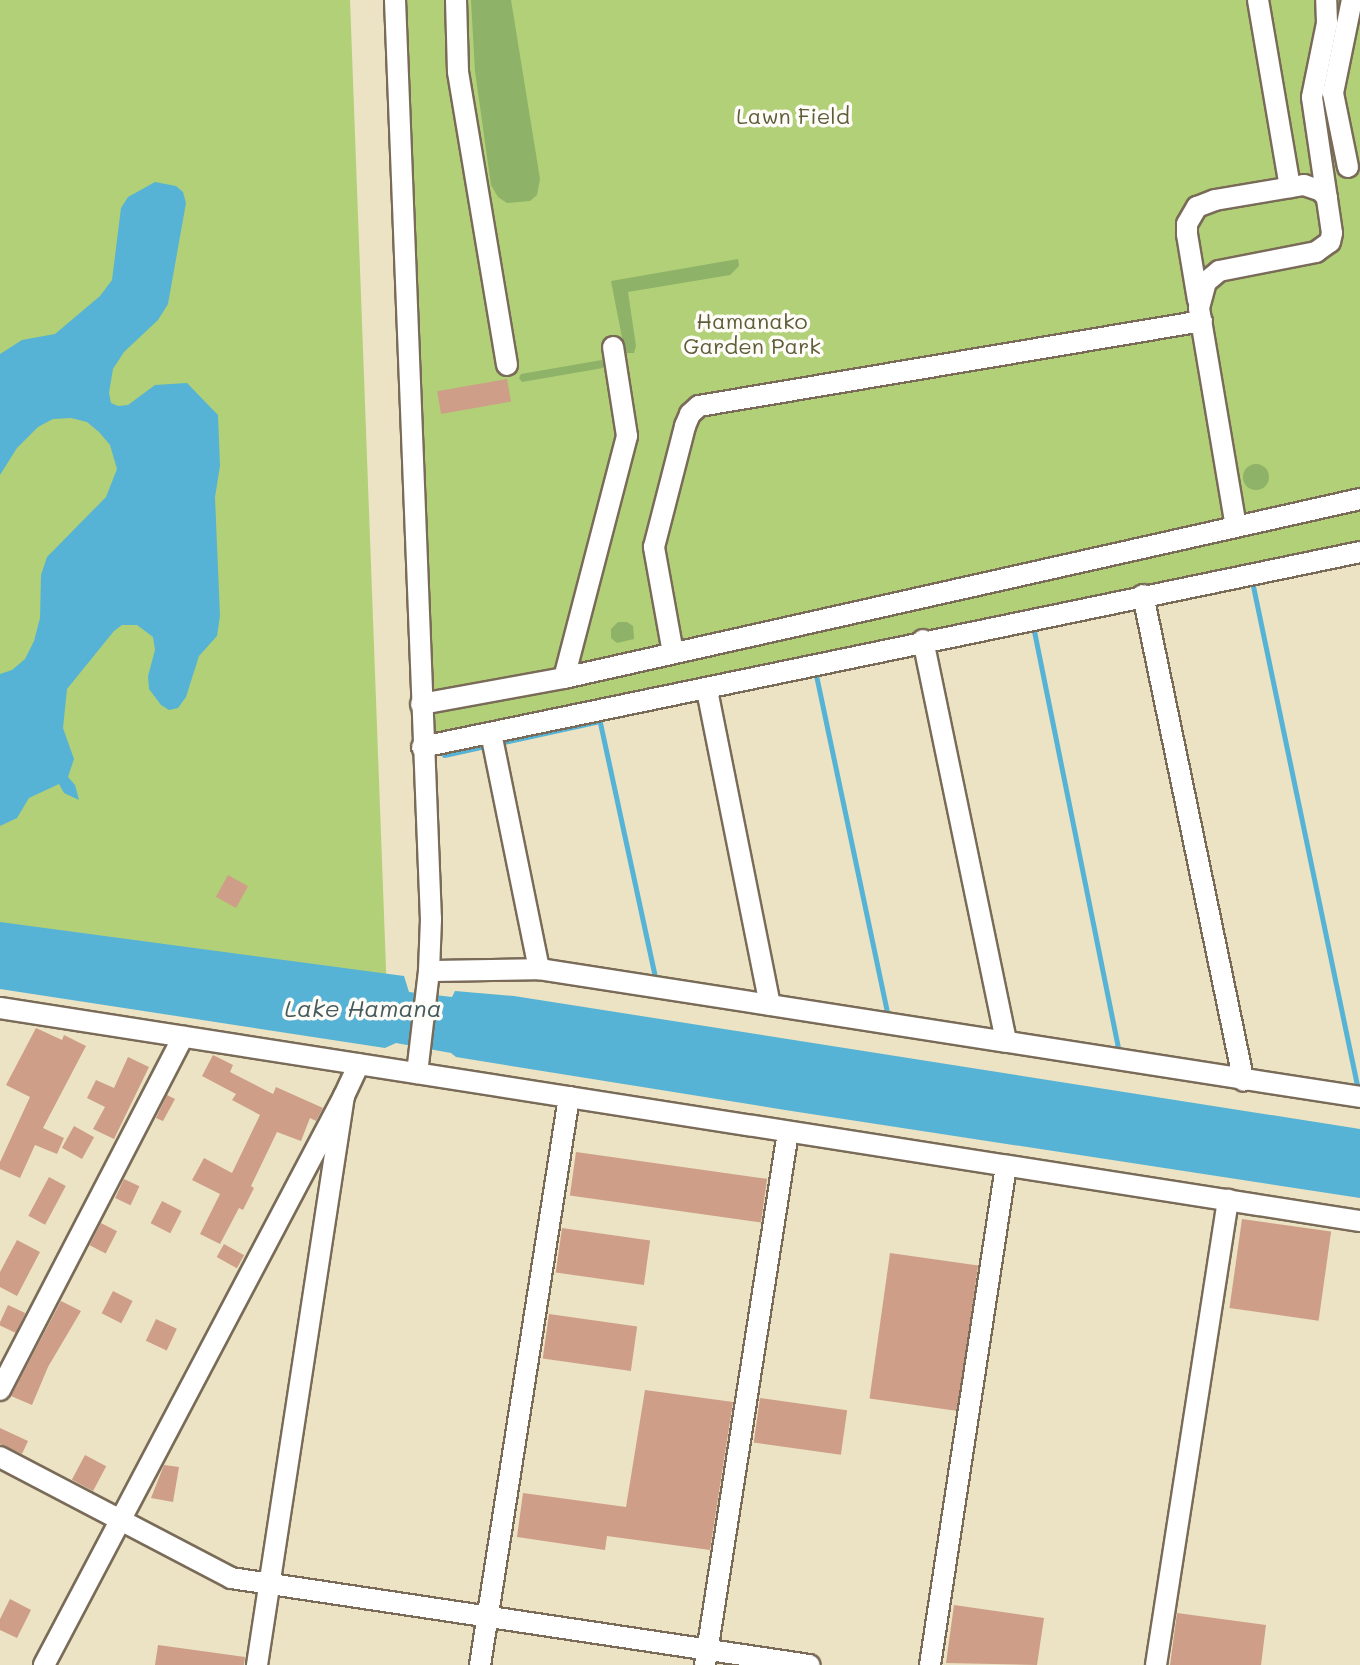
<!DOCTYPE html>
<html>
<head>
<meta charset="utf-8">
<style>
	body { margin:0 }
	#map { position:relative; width:1360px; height:1665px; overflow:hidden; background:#ebe3c3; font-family:Mali,sans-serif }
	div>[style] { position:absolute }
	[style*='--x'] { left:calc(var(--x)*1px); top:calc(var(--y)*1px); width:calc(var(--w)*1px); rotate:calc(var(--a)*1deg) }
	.green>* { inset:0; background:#b2d077 }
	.forest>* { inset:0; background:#8db268 }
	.round { border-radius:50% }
	.water>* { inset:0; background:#57b3d5 }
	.stream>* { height:5px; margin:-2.5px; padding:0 2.5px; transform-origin:2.5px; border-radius:2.5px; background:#57b3d5 }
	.building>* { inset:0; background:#ce9e88; transform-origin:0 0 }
	.roads { filter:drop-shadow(2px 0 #796b58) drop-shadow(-2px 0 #796b58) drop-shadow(0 2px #796b58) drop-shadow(0 -2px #796b58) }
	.minor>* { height:20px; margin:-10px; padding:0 10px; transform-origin:10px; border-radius:10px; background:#fff }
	span { translate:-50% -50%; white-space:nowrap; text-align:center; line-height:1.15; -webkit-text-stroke:7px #fdfcf7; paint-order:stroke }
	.park-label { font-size:22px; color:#5f5c39 }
	.water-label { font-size:24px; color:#455a5e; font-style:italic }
</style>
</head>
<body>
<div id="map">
	<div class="green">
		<i style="clip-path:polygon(0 0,350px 0,387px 996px,0 946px)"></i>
		<i style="clip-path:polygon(406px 0,1360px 0,1360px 546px,438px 738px,433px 732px)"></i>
	</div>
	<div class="forest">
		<i style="clip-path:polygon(471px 0,511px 0,540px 179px,537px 195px,530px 201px,507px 203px,498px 197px,491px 185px,475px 71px)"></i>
		<i style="clip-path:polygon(738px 259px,739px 266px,730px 275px,628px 292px,636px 346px,634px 353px,625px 353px,611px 281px)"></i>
		<i style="clip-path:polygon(602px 360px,606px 363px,603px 368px,522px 382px,519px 378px,521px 374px)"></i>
		<i class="round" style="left:1243px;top:464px;width:26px;height:26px"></i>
		<i style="clip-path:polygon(627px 622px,633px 626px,634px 639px,617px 643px,611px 638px,611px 629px,618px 622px)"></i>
	</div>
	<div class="water">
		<i style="clip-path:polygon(155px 182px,176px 186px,183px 192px,186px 203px,168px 304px,158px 320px,124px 352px,113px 369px,109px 393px,111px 403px,118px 406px,128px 405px,155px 385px,187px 383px,218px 415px,220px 466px,215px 497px,220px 616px,217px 636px,199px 656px,186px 697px,178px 708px,169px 710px,161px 705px,149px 689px,148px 676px,155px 650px,153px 637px,137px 625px,122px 625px,114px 631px,67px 689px,63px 728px,74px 759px,68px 777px,75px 785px,79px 800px,64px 793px,59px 784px,29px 798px,17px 818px,0 826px,0 674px,12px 670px,25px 659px,34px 641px,40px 618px,41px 575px,47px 557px,106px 497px,117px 469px,110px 445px,99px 432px,87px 422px,71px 418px,53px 419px,38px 427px,17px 448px,0 475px,0 354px,22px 340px,55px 334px,100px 296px,112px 280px,121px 208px,128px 197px)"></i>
		<i style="clip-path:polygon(0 922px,404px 976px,409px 992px,452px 997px,455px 991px,514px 996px,1360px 1129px,1360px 1198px,785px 1110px,456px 1057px,451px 1053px,396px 1043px,385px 1048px,0 989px)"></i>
	</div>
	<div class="stream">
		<i style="--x:1253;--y:586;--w:515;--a:78.23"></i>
		<i style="--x:1034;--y:631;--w:430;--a:78.6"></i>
		<i style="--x:816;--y:675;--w:350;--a:78.1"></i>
		<i style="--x:599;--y:718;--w:270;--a:77.8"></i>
		<i style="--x:499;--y:743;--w:103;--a:-12.3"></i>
		<i style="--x:444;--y:755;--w:42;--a:-12.4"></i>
	</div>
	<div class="building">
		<i style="left:507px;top:379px;width:23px;height:71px;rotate:80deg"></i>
		<i style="left:228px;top:875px;width:23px;height:25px;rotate:29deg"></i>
		<i style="clip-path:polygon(36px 1028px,62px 1040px,64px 1035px,86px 1046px,43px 1128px,64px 1138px,57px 1154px,35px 1145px,20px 1178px,0 1169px,0 1162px,30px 1097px,6px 1085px)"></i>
		<i style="clip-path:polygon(213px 1055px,233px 1065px,230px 1072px,273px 1094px,276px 1087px,323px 1108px,316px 1121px,310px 1118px,301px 1141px,277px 1132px,251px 1186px,254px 1188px,243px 1210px,239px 1208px,220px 1244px,200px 1234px,220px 1194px,192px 1180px,204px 1158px,232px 1173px,260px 1115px,232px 1100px,236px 1094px,202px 1076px)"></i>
		<i style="clip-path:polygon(128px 1057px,149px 1067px,114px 1139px,93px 1129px,105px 1107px,87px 1098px,96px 1080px,114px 1088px)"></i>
		<i style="clip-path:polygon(167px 1095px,175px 1099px,163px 1121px,156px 1118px)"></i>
		<i style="left:74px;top:1126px;width:23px;height:25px;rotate:29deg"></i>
		<i style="left:576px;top:1152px;width:193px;height:44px;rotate:8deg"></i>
		<i style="left:49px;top:1177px;width:19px;height:44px;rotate:28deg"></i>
		<i style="left:124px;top:1179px;width:17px;height:21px;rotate:25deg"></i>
		<i style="left:162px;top:1201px;width:22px;height:25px;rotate:27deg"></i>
		<i style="left:1242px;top:1219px;width:90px;height:90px;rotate:8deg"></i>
		<i style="left:101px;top:1223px;width:18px;height:25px;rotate:27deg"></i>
		<i style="left:562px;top:1228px;width:89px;height:45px;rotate:8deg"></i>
		<i style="clip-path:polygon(17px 1240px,40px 1252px,17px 1296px,0 1287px,0 1272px)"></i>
		<i style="left:224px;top:1244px;width:23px;height:15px;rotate:29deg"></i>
		<i style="left:890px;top:1253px;width:89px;height:147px;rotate:8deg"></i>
		<i style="left:113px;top:1291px;width:22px;height:25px;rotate:27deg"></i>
		<i style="clip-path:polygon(61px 1301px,81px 1311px,48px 1367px,32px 1405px,11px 1396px)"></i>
		<i style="left:8px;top:1305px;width:19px;height:22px;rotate:25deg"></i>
		<i style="left:549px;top:1314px;width:89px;height:45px;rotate:8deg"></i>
		<i style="left:156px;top:1319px;width:23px;height:24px;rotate:25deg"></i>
		<i style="clip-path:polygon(645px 1390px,733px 1402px,710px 1550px,607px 1536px,605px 1550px,517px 1537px,523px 1493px,626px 1507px)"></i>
		<i style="left:760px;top:1398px;width:88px;height:45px;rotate:8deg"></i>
		<i style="clip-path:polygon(0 1428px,28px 1441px,22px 1454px,0 1444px)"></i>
		<i style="left:85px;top:1455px;width:24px;height:28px;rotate:28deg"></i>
		<i style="clip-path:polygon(164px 1465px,179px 1467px,173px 1502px,151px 1498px)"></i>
		<i style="clip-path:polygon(10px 1599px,31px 1610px,17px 1638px,0 1630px,0 1619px)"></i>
		<i style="clip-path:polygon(954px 1605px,1044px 1618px,1037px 1665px,946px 1663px)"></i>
		<i style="clip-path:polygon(1177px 1613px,1266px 1625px,1261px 1665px,1170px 1665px)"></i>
		<i style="clip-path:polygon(158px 1645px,245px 1657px,244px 1665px,155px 1665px)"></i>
	</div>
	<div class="roads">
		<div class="minor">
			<i style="--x:395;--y:0;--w:920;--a:87.76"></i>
			<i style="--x:431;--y:919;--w:52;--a:92.2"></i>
			<i style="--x:429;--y:971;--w:103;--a:96.7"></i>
			<i style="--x:456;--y:0;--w:72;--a:88.4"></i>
			<i style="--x:458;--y:72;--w:297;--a:80.5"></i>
			<i style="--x:1258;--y:0;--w:190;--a:80.3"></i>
			<i style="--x:1348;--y:167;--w:76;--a:-101.5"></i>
			<i style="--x:1333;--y:93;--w:95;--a:-78.5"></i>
			<i style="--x:1198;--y:300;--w:67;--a:-99.5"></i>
			<i style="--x:1187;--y:234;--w:10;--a:-90"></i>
			<i style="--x:1187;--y:224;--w:20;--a:-60"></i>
			<i style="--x:1197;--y:207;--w:19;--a:-21"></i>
			<i style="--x:1215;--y:200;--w:90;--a:-9.6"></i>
			<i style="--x:1304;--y:185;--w:18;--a:19"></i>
			<i style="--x:1321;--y:191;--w:9;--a:49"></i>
			<i style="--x:1236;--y:527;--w:222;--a:-99.6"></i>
			<i style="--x:1199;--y:308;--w:27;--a:-75"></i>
			<i style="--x:1206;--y:282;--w:17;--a:-40"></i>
			<i style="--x:1219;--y:271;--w:99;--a:-11.1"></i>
			<i style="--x:1316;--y:252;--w:17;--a:-36"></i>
			<i style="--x:1330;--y:242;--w:9;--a:-77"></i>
			<i style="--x:1332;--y:233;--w:137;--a:-98.4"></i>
			<i style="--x:1312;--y:97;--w:76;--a:-78.5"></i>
			<i style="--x:1327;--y:23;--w:23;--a:-92"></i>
			<i style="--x:1143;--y:595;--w:496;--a:78.3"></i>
			<i style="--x:923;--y:640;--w:410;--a:78.3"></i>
			<i style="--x:673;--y:653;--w:108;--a:-100.2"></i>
			<i style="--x:654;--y:547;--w:125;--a:-75.6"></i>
			<i style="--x:685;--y:426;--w:13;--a:-67"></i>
			<i style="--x:690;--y:414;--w:12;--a:-42"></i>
			<i style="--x:699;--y:406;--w:510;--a:-9.59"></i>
			<i style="--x:564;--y:678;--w:250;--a:-75.4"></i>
			<i style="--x:627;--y:436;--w:90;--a:-98.9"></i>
			<i style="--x:707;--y:690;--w:321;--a:78.7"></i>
			<i style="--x:421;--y:704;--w:145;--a:-10.3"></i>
			<i style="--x:564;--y:678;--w:816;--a:-12.67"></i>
			<i style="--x:491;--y:733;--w:241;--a:78.5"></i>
			<i style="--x:422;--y:747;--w:958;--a:-11.74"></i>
			<i style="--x:429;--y:971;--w:110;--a:-1"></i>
			<i style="--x:539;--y:969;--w:831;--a:8.86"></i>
			<i style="--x:0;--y:1008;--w:1377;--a:8.9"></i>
			<i style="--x:0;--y:1390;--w:398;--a:-62.6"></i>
			<i style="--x:0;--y:1457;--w:261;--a:27.6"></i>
			<i style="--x:231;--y:1578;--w:585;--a:8.56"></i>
			<i style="--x:44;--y:1665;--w:643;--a:-62.2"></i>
			<i style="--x:257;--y:1665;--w:576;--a:-81.31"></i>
			<i style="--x:344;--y:1096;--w:35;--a:-65"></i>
			<i style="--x:480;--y:1665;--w:575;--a:-81.09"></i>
			<i style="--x:705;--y:1665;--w:539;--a:-81.15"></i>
			<i style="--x:930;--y:1665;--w:505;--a:-81.34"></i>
			<i style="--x:1156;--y:1665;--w:471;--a:-81.2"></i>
		</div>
	</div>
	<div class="park-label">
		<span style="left:793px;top:116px">Lawn Field</span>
		<span style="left:752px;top:333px">Hamanako<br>Garden Park</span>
	</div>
	<div class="water-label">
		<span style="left:363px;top:1008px">Lake Hamana</span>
	</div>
</div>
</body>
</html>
